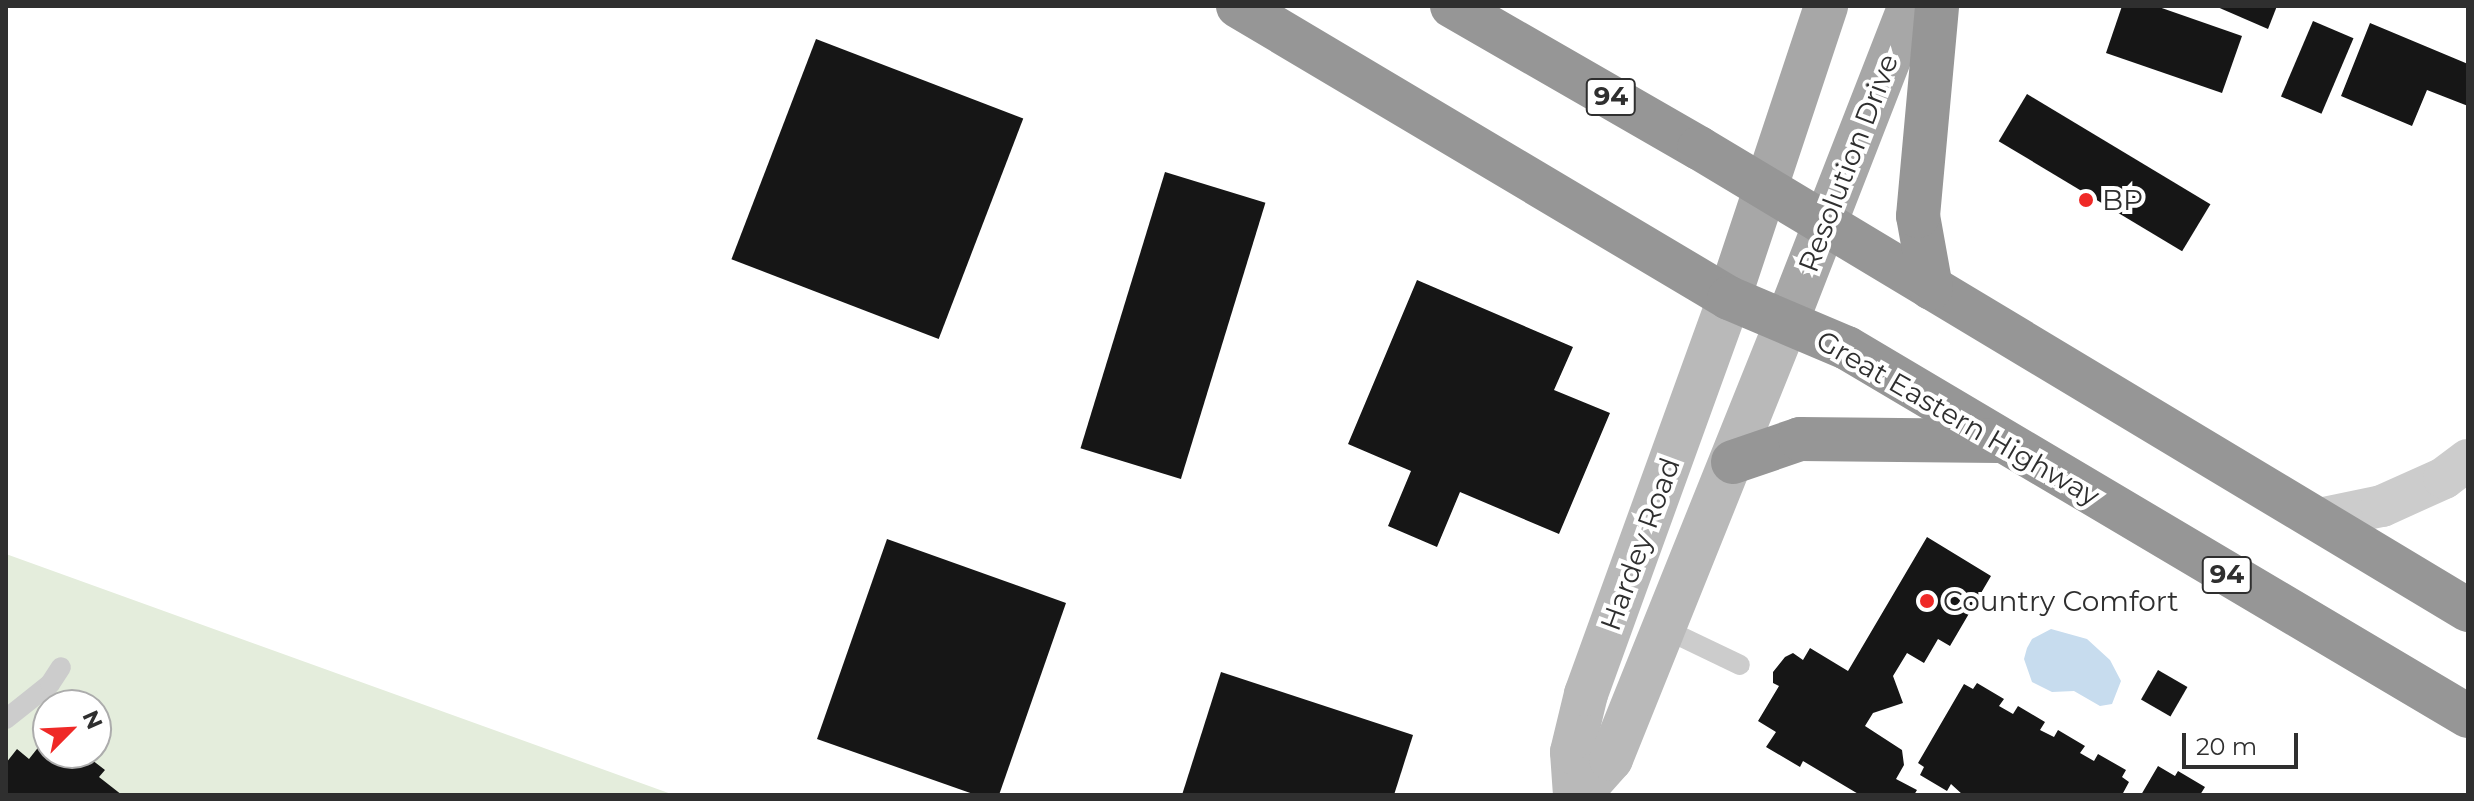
<!DOCTYPE html>
<html>
<head>
<meta charset="utf-8">
<style>
	body { margin:0 }
	#map { position:relative; width:2474px; height:801px; overflow:hidden; background:#fff; font-family:Montserrat,sans-serif }
	div>[style] { position:absolute }
	[style*='--x'] { left:calc(var(--x)*1px); top:calc(var(--y)*1px); width:calc(var(--w)*1px); rotate:calc(var(--a)*1deg) }
	.green>* { inset:0; background:#e4eddc }
	.water>* { inset:0; background:#c7dcee }
	.building>* { inset:0; background:#161616; transform-origin:0 0 }
	.lane>* { height:20px; margin:-10px; padding:0 10px; transform-origin:10px; border-radius:10px; background:#ccc }
	.street>* { height:42px; margin:-21px; padding:0 21px; transform-origin:21px; border-radius:21px; background:#ccc }
	.secondary>* { height:44px; margin:-22px; padding:0 22px; transform-origin:22px; border-radius:22px; background:#b9b9b9 }
	.primary>* { height:44px; margin:-22px; padding:0 22px; transform-origin:22px; border-radius:22px; background:#a7a7a7 }
	.highway>* { height:44px; margin:-22px; padding:0 22px; transform-origin:22px; border-radius:22px; background:#969696 }
	.dots>* { width:22px; height:22px; translate:-50% -50%; box-sizing:border-box; border:4px solid #fff; border-radius:50% }
	span { translate:-50% -50%; white-space:nowrap; text-align:center; line-height:1.15; -webkit-text-stroke:8px #fff; paint-order:stroke }
	.shield-label span { padding:2px 6px; background:#fff; border:2px solid; border-radius:6px; -webkit-text-stroke-width:0 }
	.shield-label { font-size:26px; color:#2f2f2f; font-weight:700 }
	.street-label { font-size:28px; color:#2f2f2f }
	.poi-label { font-size:28px; color:#2f2f2f }
	.left { translate:0 -50%; text-align:left }
	.frame { position:absolute; inset:0; border:8px solid #2f2f2f; pointer-events:none }
	.north { position:absolute; left:32px; top:689px; width:80px; height:80px; box-sizing:border-box; background:#fff; border:2px solid #acacac; border-radius:50%; rotate:66deg; font-size:22px; font-weight:700; line-height:32px; text-align:center; color:#2f2f2f }
	.north::after { content:''; display:block; margin:auto; width:28px; height:36px; background:#ef2927; clip-path:polygon(50% 0,100% 100%,50% 72%,0 100%) }
	.scale { position:absolute; left:2182px; top:733px; width:116px; height:36px; box-sizing:border-box; border:4px solid #2f2f2f; border-top:0; padding-left:10px; font-size:24px; line-height:28px; white-space:nowrap; color:#2f2f2f; -webkit-text-stroke:6px #fff; paint-order:stroke }
</style>
</head>
<body>
<div id="map">
	<div class="green">
		<i style="clip-path:polygon(evenodd,6px 554px,674px 795px,6px 795px,6px 554px,48px 705px,96px 705px,96px 753px,48px 753px,48px 705px)"></i>
	</div>
	<div class="water">
		<i style="clip-path:polygon(2051px 629px,2087px 639px,2110px 660px,2121px 681px,2112px 704px,2100px 706px,2074px 691px,2052px 692px,2032px 682px,2024px 659px,2027px 648px,2032px 639px)"></i>
	</div>
	<div class="building">
		<i style="clip-path:polygon(2122px 6px,2156px 6px,2242px 36px,2222px 93px,2106px 53px)"></i>
		<i style="clip-path:polygon(2215px 6px,2277px 6px,2268px 29px)"></i>
		<i style="left:2313px;top:21px;width:44px;height:82px;rotate:23deg"></i>
		<i style="clip-path:polygon(2370px 23px,2468px 64px,2468px 106px,2427px 90px,2412px 126px,2341px 96px)"></i>
		<i style="left:816px;top:39px;width:222px;height:236px;rotate:21deg"></i>
		<i style="left:2027px;top:94px;width:214px;height:55px;rotate:31deg"></i>
		<i style="left:1165px;top:172px;width:105px;height:289px;rotate:17deg"></i>
		<i style="clip-path:polygon(1417px 280px,1573px 347px,1554px 390px,1610px 413px,1559px 534px,1460px 492px,1437px 547px,1388px 526px,1411px 471px,1348px 444px)"></i>
		<i style="clip-path:polygon(1927px 537px,1991px 576px,1950px 646px,1938px 639px,1924px 663px,1907px 653px,1893px 676px,1903px 703px,1873px 713px,1865px 726px,1902px 750px,1904px 765px,1896px 779px,1917px 790px,1914px 795px,1860px 795px,1803px 761px,1800px 767px,1766px 747px,1776px 732px,1758px 721px,1779px 686px,1773px 683px,1773px 672px,1785px 657px,1793px 653px,1803px 660px,1810px 648px,1848px 671px)"></i>
		<i style="clip-path:polygon(887px 539px,1066px 603px,999px 795px,976px 795px,817px 739px)"></i>
		<i style="left:2158px;top:670px;width:34px;height:34px;rotate:30deg"></i>
		<i style="clip-path:polygon(1221px 672px,1413px 735px,1394px 795px,1182px 795px)"></i>
		<i style="clip-path:polygon(1977px 683px,2004px 699px,1999px 706px,2013px 714px,2018px 706px,2045px 722px,2040px 730px,2054px 737px,2058px 730px,2085px 746px,2080px 753px,2094px 761px,2098px 754px,2126px 770px,2122px 777px,2129px 782px,2122px 795px,1963px 795px,1951px 784px,1947px 791px,1920px 775px,1924px 767px,1918px 763px,1964px 684px,1973px 689px)"></i>
		<i style="clip-path:polygon(48px 735px,48px 753px,83px 753px,105px 770px,99px 777px,122px 795px,6px 795px,6px 763px,17px 749px,29px 759px)"></i>
		<i style="clip-path:polygon(2158px 766px,2175px 776px,2178px 771px,2205px 787px,2200px 795px,2141px 795px)"></i>
	</div>
	<div class="lane">
		<i style="--x:1665;--y:629;--w:83;--a:25.6"></i>
		<i style="--x:6;--y:719;--w:56;--a:-38.5"></i>
		<i style="--x:50;--y:684;--w:20;--a:-57"></i>
	</div>
	<div class="street">
		<i style="--x:2319;--y:519;--w:64;--a:-11.7"></i>
		<i style="--x:2382;--y:506;--w:68;--a:-24.3"></i>
		<i style="--x:2444;--y:478;--w:30;--a:-37"></i>
	</div>
	<div class="secondary">
		<i style="--x:1575;--y:795;--w:43;--a:-94"></i>
		<i style="--x:1572;--y:752;--w:60;--a:-76.4"></i>
		<i style="--x:1586;--y:694;--w:421;--a:-70.1"></i>
		<i style="--x:1579;--y:795;--w:48;--a:-48.4"></i>
		<i style="--x:1611;--y:759;--w:472;--a:-68.1"></i>
	</div>
	<div class="primary">
		<i style="--x:1729;--y:298;--w:308;--a:-71.6"></i>
		<i style="--x:1787;--y:321;--w:338;--a:-68.7"></i>
	</div>
	<div class="highway">
		<i style="--x:1238;--y:6;--w:571;--a:30.74"></i>
		<i style="--x:1729;--y:298;--w:128;--a:23"></i>
		<i style="--x:1847;--y:348;--w:722;--a:30.65"></i>
		<i style="--x:1452;--y:6;--w:285;--a:29.9"></i>
		<i style="--x:1699;--y:148;--w:897;--a:31"></i>
		<i style="--x:1931;--y:288;--w:73;--a:-100.2"></i>
		<i style="--x:1918;--y:216;--w:211;--a:-84.8"></i>
		<i style="--x:1733;--y:462;--w:71;--a:-18.9"></i>
		<i style="--x:1800;--y:439;--w:199;--a:0.6"></i>
	</div>
	<div class="dots">
		<i style="left:2086px;top:200px;background:#ef2927"></i>
		<i style="left:1927px;top:601px;background:#ef2927"></i>
	</div>
	<div class="shield-label">
		<span style="left:1611px;top:97px">94</span>
		<span style="left:2227px;top:575px">94</span>
	</div>
	<div class="street-label">
		<span style="left:1848px;top:163px;rotate:-69deg">Resolution Drive</span>
		<span style="left:1958px;top:418px;rotate:30deg">Great Eastern Highway</span>
		<span style="left:1640px;top:544px;rotate:-70deg">Hardey Road</span>
	</div>
	<div class="poi-label">
		<span class="left" style="left:2102px;top:200px">BP</span>
		<span class="left" style="left:1943px;top:601px">Country Comfort</span>
	</div>
	<div class="frame"></div>
	<div class="north">N</div>
	<div class="scale">20 m</div>
</div>
</body>
</html>
